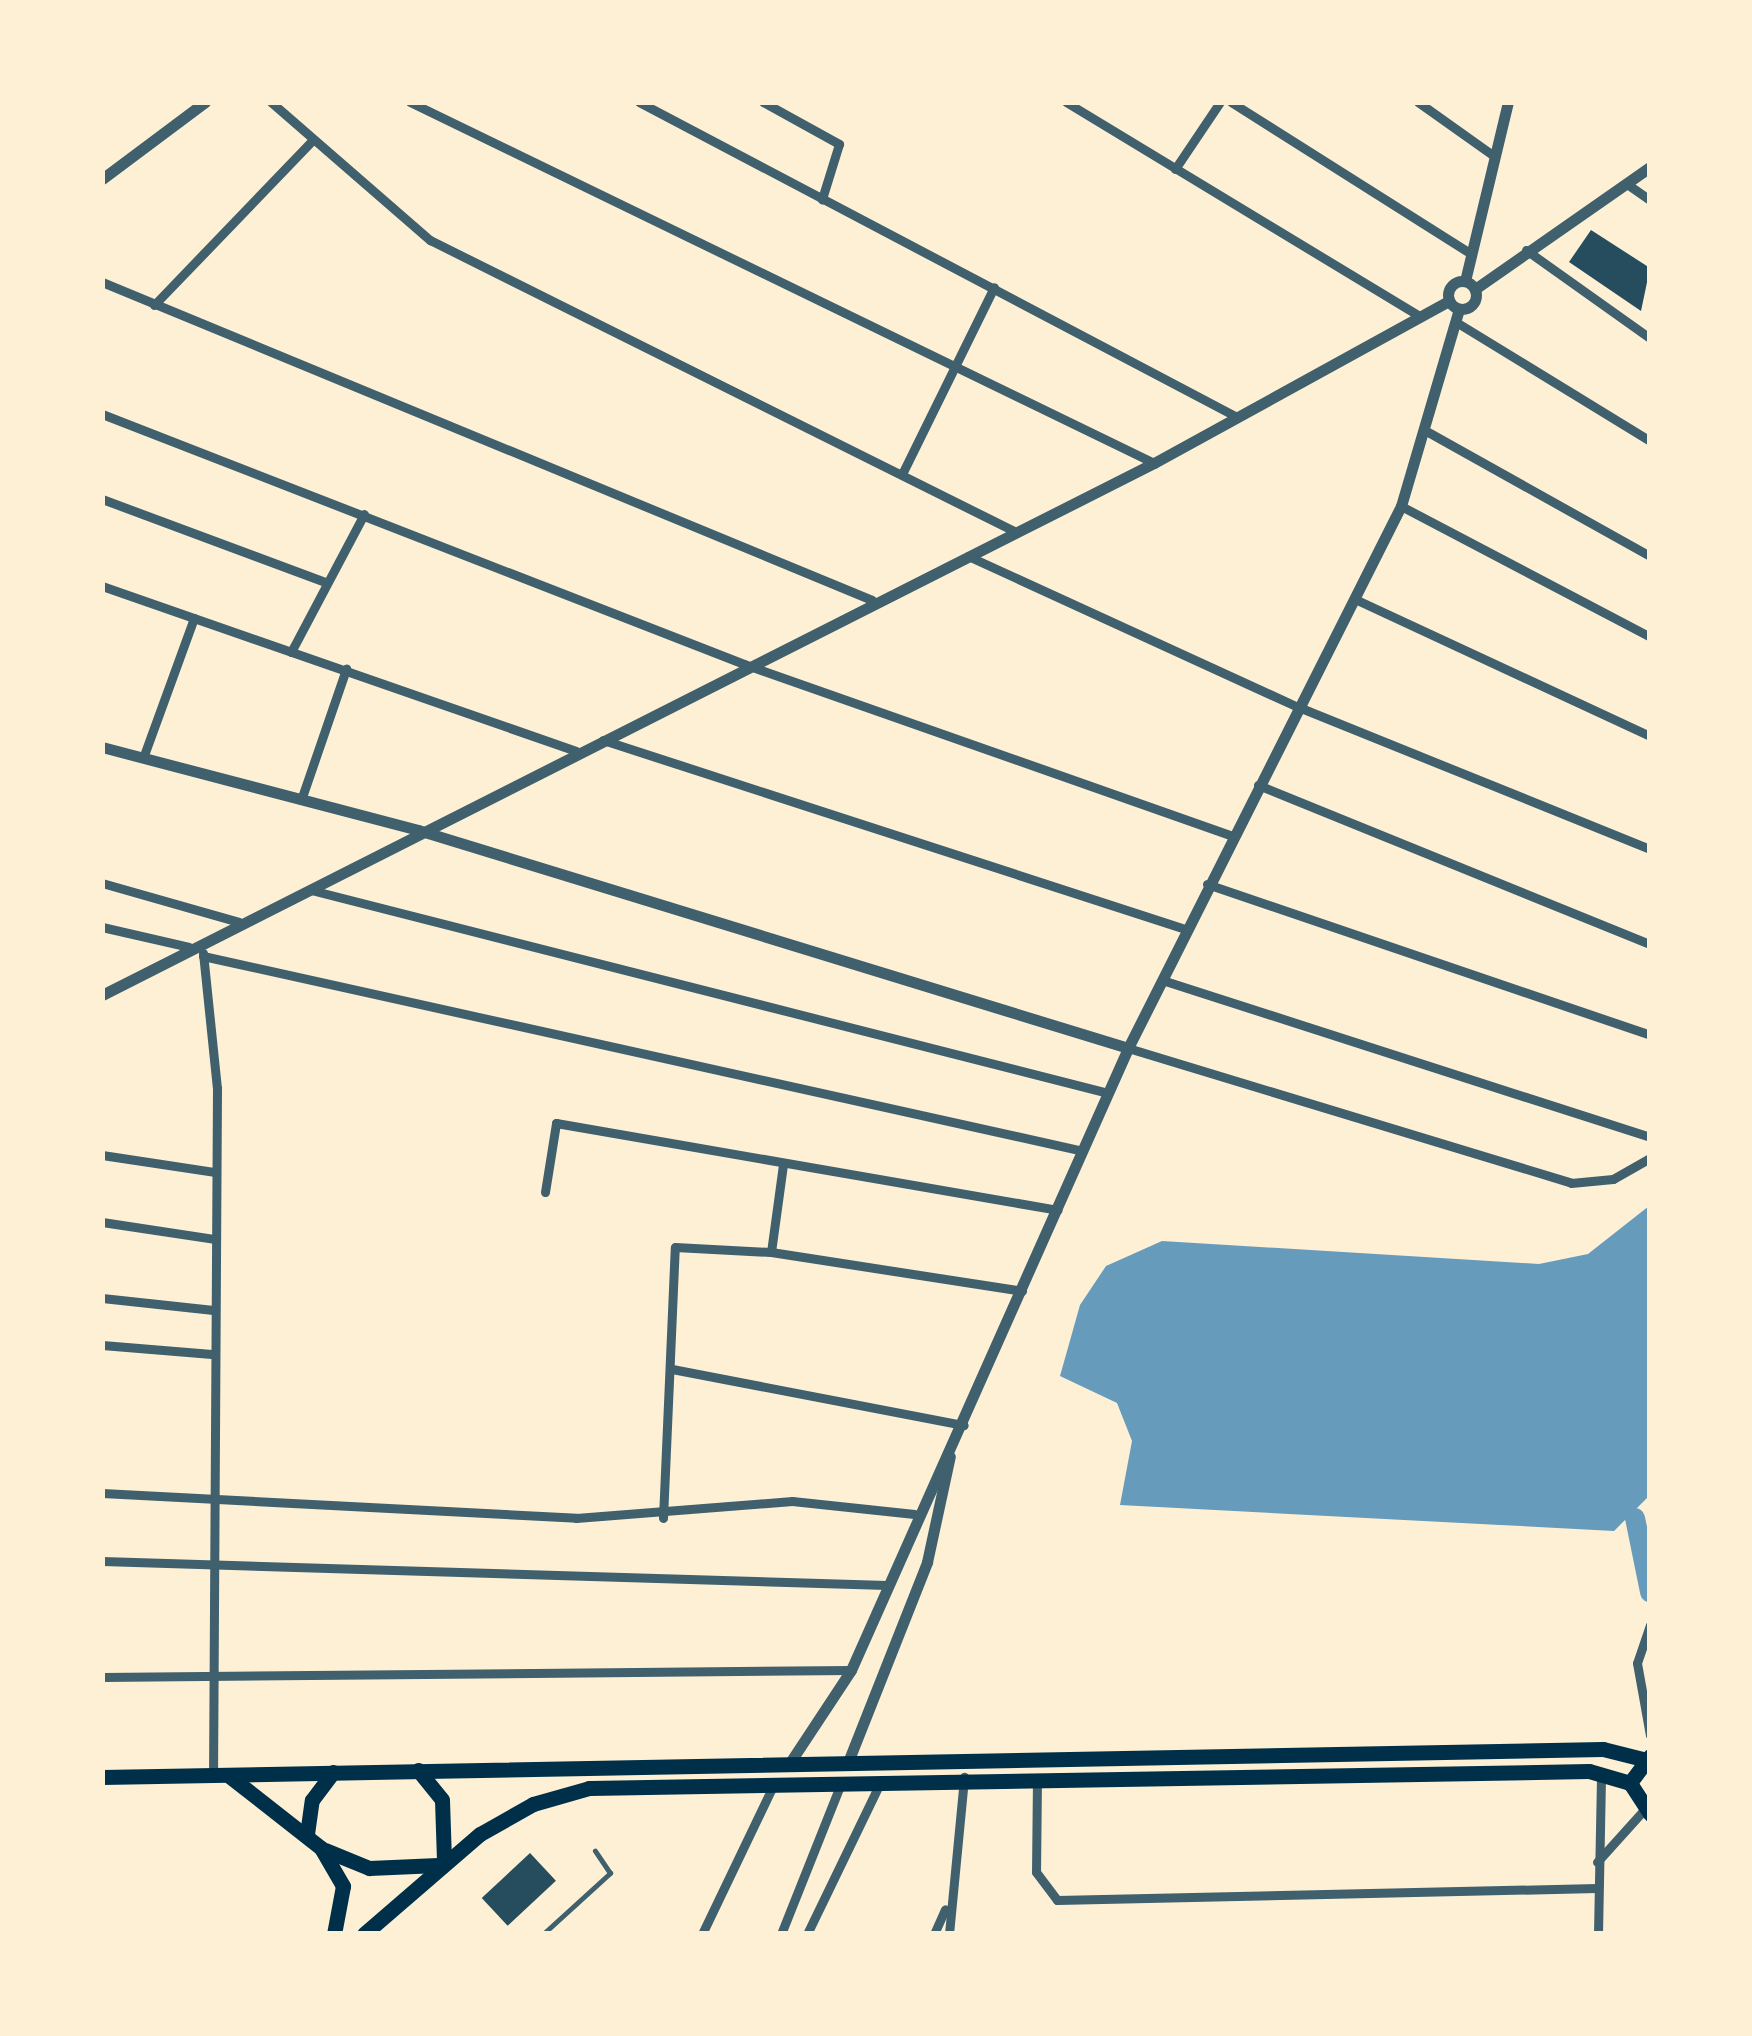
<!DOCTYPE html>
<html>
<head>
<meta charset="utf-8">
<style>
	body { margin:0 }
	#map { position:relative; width:1752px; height:2036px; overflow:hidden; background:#fdf0d5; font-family:Inter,sans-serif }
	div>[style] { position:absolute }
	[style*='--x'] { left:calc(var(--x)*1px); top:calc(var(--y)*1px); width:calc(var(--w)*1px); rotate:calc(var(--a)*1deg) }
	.water>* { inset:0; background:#669bbc }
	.canal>* { height:20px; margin:-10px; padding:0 10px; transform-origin:10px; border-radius:10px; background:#669bbc }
	.building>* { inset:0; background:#264d5e; transform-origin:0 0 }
	.service>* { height:5px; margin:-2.5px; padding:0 2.5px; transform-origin:2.5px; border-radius:2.5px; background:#3f606c }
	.minor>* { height:9px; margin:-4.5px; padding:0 4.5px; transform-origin:4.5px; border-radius:4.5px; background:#3f606c }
	.tertiary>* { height:11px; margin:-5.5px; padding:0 5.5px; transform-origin:5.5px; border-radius:5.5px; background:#3f606c }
	.tertiary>.ring { margin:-5.5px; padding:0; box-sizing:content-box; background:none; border:11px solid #3f606c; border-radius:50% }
	.primary>* { height:15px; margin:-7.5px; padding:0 7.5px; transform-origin:7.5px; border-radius:7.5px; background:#003049 }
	span { translate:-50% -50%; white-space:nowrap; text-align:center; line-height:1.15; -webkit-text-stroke:10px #fdf0d5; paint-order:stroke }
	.frame { position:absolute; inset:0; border:105px solid #fdf0d5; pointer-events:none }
</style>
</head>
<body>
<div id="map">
	<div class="water">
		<i style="clip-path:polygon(1649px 1206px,1649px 1496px,1614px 1531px,1120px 1505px,1132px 1441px,1117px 1403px,1060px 1376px,1080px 1305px,1106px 1266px,1162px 1241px,1539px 1264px,1588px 1254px)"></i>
	</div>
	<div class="canal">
		<i style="--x:1635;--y:1518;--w:76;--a:78.5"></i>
	</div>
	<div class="building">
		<i style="clip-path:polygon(1591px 230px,1650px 268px,1641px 311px,1569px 262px)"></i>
		<i style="left:530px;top:1853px;width:38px;height:66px;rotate:47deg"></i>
	</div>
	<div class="service">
		<i style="--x:543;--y:1934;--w:91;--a:-42.3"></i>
		<i style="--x:610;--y:1873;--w:27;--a:-124"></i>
	</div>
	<div class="minor">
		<i style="--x:271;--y:102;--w:211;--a:41"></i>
		<i style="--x:430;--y:240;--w:652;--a:26.49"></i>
		<i style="--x:410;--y:102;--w:827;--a:25.88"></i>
		<i style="--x:639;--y:102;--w:674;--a:27.78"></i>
		<i style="--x:763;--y:102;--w:87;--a:28.9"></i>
		<i style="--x:839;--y:144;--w:58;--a:107.2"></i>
		<i style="--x:1066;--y:102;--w:413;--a:31.2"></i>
		<i style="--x:1231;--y:102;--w:279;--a:32.3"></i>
		<i style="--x:1418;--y:102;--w:93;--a:35.4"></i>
		<i style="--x:1175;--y:169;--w:81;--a:-56.1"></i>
		<i style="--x:1627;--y:184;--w:28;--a:35"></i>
		<i style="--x:1526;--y:250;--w:152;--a:35.4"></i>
		<i style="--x:102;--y:282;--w:833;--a:22.44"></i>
		<i style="--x:154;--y:305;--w:229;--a:-46.1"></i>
		<i style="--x:1456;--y:322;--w:228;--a:31.5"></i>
		<i style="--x:102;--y:414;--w:689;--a:21.28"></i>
		<i style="--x:744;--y:664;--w:515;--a:19.38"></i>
		<i style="--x:1428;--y:432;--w:254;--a:29.2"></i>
		<i style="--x:903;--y:472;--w:206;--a:-63.8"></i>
		<i style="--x:102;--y:499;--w:238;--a:20.4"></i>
		<i style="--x:1401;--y:506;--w:281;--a:27.7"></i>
		<i style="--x:968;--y:556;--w:361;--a:24.6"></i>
		<i style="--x:1296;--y:706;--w:382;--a:22"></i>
		<i style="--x:102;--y:586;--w:502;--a:19.19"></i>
		<i style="--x:1357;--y:600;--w:323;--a:24.9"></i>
		<i style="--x:291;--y:652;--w:156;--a:-62.1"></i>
		<i style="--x:603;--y:740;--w:612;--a:17.99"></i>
		<i style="--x:143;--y:758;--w:149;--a:-70"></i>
		<i style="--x:1258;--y:785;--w:423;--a:22.1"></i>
		<i style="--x:301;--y:800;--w:139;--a:-71"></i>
		<i style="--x:102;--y:883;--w:142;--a:15.9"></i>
		<i style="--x:1207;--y:884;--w:468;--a:18.8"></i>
		<i style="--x:311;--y:890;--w:822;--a:14.29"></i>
		<i style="--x:102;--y:927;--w:89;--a:12.9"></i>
		<i style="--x:203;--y:953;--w:136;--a:84.1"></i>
		<i style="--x:217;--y:1088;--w:687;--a:90.33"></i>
		<i style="--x:203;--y:956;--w:901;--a:12.49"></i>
		<i style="--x:1162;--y:980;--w:513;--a:17.83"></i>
		<i style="--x:1128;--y:1048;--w:463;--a:16.9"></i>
		<i style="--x:1571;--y:1183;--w:42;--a:-5.4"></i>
		<i style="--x:1613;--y:1179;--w:43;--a:-29.6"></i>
		<i style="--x:102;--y:1155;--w:113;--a:8.6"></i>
		<i style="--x:545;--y:1192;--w:70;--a:-80.9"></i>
		<i style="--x:556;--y:1123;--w:509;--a:9.83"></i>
		<i style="--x:102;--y:1222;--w:113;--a:8.6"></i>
		<i style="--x:771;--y:1252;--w:89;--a:-82.2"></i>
		<i style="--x:102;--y:1298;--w:112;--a:6.2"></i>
		<i style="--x:102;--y:1345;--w:110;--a:4.7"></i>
		<i style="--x:672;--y:1369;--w:297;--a:10.9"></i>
		<i style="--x:102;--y:1493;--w:475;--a:3"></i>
		<i style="--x:576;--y:1518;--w:217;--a:-4.5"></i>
		<i style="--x:792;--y:1501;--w:123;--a:6.1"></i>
		<i style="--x:663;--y:1518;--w:271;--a:-87.5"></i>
		<i style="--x:675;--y:1247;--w:96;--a:3"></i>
		<i style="--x:771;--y:1252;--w:254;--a:8.8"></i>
		<i style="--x:102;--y:1561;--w:785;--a:1.75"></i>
		<i style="--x:1650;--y:1625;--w:40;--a:108.9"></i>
		<i style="--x:1637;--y:1663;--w:73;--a:79.8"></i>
		<i style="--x:102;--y:1677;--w:749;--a:-0.54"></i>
		<i style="--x:1037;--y:1778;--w:94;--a:90.6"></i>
		<i style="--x:1036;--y:1872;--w:35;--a:53"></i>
		<i style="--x:1057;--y:1900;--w:540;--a:-1.27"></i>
		<i style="--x:1597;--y:1862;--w:69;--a:-48"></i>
		<i style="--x:702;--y:1934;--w:164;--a:-64.4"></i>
		<i style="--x:781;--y:1934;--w:162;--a:-68.3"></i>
		<i style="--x:807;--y:1934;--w:168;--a:-64.2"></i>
		<i style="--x:934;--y:1934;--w:27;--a:-66"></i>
		<i style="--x:949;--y:1934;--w:158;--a:-84.5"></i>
		<i style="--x:1598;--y:1934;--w:161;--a:-88.9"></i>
	</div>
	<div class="tertiary">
		<i style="--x:102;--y:179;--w:129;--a:-36.8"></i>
		<i class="ring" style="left:1448px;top:281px;width:17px;height:17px"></i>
		<i style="--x:1465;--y:281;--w:184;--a:-76.5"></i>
		<i style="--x:1475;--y:289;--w:213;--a:-34.9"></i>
		<i style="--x:102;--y:747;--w:327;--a:14.7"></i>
		<i style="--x:418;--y:830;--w:743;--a:17.07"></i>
		<i style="--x:102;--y:995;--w:1179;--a:-26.83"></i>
		<i style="--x:1154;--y:463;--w:337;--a:-28.8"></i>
		<i style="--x:848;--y:1762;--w:215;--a:-68.4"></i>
		<i style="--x:927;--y:1562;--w:108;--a:-77.8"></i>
		<i style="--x:789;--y:1764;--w:113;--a:-56.6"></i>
		<i style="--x:851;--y:1670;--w:681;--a:-65.99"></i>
		<i style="--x:1128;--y:1048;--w:607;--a:-63.27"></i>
		<i style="--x:1401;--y:506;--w:205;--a:-73.6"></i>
	</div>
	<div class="primary">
		<i style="--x:1650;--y:1756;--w:34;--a:127"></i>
		<i style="--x:1630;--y:1783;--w:37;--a:57"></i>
		<i style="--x:418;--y:1770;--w:38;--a:51"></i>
		<i style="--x:442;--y:1800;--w:60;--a:88.1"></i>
		<i style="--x:228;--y:1775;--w:118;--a:38.1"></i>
		<i style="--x:321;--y:1848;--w:44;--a:59.9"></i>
		<i style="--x:343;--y:1886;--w:49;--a:100.6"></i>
		<i style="--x:102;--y:1777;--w:1501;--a:-1.07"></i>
		<i style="--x:1603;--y:1749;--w:41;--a:14"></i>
		<i style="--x:307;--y:1834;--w:34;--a:-82"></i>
		<i style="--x:312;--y:1800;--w:35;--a:-53"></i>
		<i style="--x:325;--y:1850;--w:48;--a:22.2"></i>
		<i style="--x:369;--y:1868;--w:69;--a:-2.5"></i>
		<i style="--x:364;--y:1934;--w:153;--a:-40.8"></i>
		<i style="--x:480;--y:1834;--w:61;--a:-29.5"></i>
		<i style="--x:533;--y:1804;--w:58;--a:-15.9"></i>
		<i style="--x:589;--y:1788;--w:1000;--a:-0.97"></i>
		<i style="--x:1589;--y:1771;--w:43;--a:16.3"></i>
	</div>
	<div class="frame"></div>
</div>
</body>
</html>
